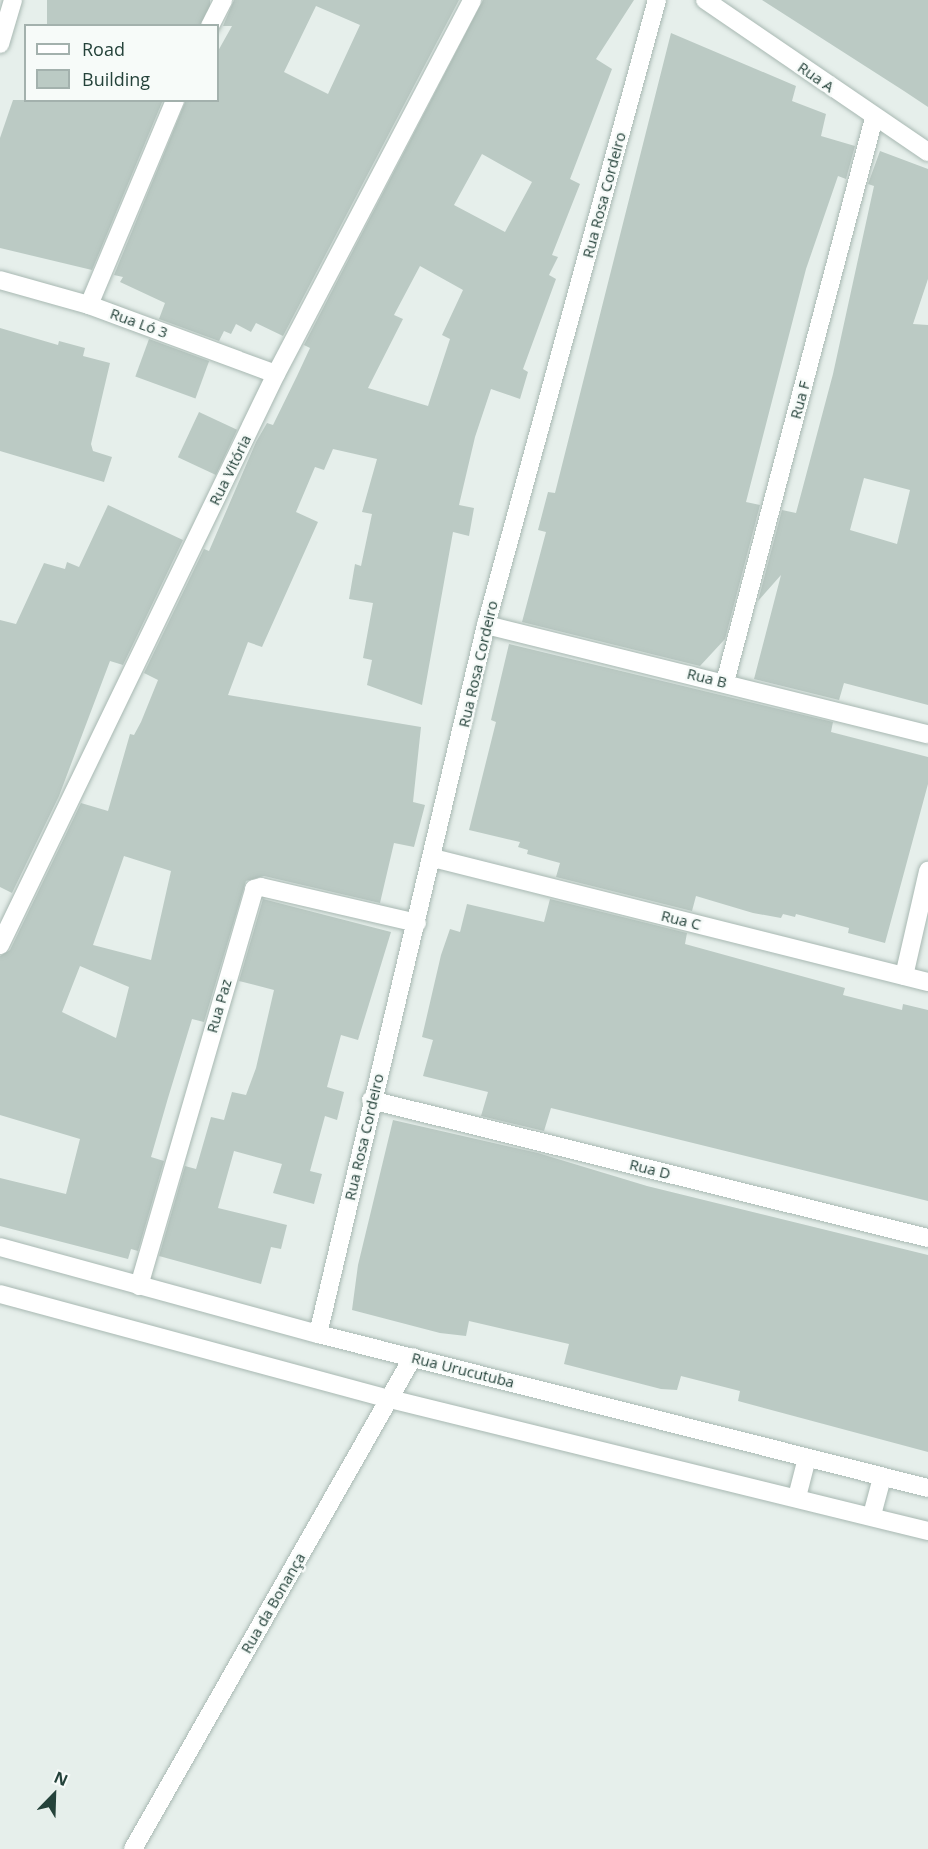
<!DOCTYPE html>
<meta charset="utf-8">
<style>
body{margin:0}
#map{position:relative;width:928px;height:1849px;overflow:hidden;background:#e6efeb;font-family:"Open Sans",sans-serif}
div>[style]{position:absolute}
.building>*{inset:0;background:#bbcac4;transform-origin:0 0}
.roads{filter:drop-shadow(0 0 2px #a8b8b2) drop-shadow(0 0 2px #a8b8b2)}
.street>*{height:18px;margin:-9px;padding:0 9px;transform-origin:9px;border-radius:9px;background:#fff}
.secondary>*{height:18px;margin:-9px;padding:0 9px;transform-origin:9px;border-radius:9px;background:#fff}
span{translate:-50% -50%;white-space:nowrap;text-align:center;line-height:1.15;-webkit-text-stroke:5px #f7fbf9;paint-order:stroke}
.street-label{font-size:15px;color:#24423a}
.legend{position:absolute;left:24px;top:24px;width:195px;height:78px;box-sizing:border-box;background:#f7fbf9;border:2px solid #a3b1ad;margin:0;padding:8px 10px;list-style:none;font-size:18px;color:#24423a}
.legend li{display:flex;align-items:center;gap:12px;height:30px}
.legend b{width:30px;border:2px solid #a3b1ad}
.north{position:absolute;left:24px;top:1765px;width:60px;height:60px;-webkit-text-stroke:4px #f7fbf9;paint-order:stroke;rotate:23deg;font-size:16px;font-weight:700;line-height:24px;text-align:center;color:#24423a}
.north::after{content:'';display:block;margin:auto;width:21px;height:27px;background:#24423a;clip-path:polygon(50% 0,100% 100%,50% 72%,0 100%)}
</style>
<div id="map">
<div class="building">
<div style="left:47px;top:0;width:163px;height:28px"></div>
<div style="clip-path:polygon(evenodd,234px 0,459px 0,283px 336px,256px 323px,251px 332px,236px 324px,231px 334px,224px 331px,219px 341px,159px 319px,165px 303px,120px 282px,123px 277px,114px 275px,186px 100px,218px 100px,218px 51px,232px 26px,223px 26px,234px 0,316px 6px,360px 25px,328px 94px,284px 72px,316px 6px)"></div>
<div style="clip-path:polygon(evenodd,483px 0,634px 0,596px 59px,612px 69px,570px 179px,580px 184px,552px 255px,558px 257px,549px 275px,556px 279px,523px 369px,528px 372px,520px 399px,491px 389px,475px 437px,459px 505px,474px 508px,469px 536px,453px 532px,422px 705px,367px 685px,372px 660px,363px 658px,373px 603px,349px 599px,355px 564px,361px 566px,372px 514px,362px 512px,377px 459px,333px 449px,324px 470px,315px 467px,296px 512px,318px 522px,262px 647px,248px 642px,228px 695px,421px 727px,413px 802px,425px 805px,414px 847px,394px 843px,380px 903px,264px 876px,246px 881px,204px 1022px,192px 1019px,168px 1098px,151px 1157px,164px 1161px,138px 1251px,131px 1249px,128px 1259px,0 1226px,0 1178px,66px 1194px,80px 1139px,0 1115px,0 956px,10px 950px,81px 803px,108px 811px,130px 734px,134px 735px,141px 722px,158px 680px,144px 673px,204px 549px,209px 551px,256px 442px,267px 423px,273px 425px,297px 376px,310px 348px,304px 345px,483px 0,482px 154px,532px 182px,505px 232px,454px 205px,482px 154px,483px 0,420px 266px,463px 290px,442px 335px,450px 339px,428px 406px,368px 388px,403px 319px,394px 315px,420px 266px,483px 0,124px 856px,171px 871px,151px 960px,93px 945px,124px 856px,483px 0,80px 966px,129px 987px,116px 1038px,62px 1012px,80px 966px)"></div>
<div style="clip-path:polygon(762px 0,928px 0,928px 107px,904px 91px)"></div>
<div style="clip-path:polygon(671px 33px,796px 86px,792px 101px,826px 114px,821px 136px,855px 146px,846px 179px,838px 176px,806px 269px,746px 502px,760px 505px,725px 639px,700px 666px,522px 622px,546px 532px,538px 530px,548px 492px,555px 493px)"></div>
<div style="clip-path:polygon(13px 100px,163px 100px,92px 270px,0 248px,0 138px)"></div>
<div style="clip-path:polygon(evenodd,880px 151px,928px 169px,928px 279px,913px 324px,928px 325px,928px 705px,844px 683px,839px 700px,754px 679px,781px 575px,758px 601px,782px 510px,796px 513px,833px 374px,874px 186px,868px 184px,880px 151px,864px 478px,910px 490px,897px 544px,850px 530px,864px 478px)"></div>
<div style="clip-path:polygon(0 328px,58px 345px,59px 341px,85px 348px,83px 356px,110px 363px,91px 444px,93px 451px,112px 457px,104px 482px,0 451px)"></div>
<div style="left:149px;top:339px;width:64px;height:40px;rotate:20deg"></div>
<div style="left:199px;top:412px;width:42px;height:50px;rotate:25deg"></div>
<div style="clip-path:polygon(108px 505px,183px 540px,123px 665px,110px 661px,59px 796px,12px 893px,0 887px,0 620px,16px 624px,44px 563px,65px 569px,67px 562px,79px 567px)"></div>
<div style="clip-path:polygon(509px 644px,833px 722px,831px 732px,928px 757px,928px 784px,885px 943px,848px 933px,849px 928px,796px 914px,795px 917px,783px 914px,781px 918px,753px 913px,696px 896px,692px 911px,556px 877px,560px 863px,527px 854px,528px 850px,518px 847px,520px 842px,469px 830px,496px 722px,491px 720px)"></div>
<div style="clip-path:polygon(263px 899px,391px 932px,358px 1040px,341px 1035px,327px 1087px,344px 1092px,337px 1120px,325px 1116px,310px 1171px,322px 1174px,314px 1204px,273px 1193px,282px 1164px,234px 1151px,218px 1208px,287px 1225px,281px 1249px,271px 1247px,261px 1284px,159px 1256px,185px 1166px,196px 1169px,211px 1117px,224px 1120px,232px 1092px,246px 1095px,256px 1068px,274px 990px,239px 981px)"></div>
<div style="clip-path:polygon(550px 899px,687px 933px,685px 944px,845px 988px,843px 995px,902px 1010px,903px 1004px,928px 1010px,928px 1201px,551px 1108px,544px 1131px,481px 1116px,488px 1092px,423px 1076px,433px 1040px,422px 1037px,441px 955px,450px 929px,460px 932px,467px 904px,544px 922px)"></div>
<div style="clip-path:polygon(393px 1120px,538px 1153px,647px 1186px,928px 1255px,928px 1452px,738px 1401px,740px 1391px,681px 1376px,677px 1390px,661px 1389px,564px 1364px,569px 1344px,469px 1321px,466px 1336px,440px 1333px,352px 1310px,358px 1265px)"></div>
</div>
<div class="roads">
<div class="street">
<div style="left:705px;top:0;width:270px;rotate:34.3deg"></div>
<div style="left:210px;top:26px;width:29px;rotate:-63deg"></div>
<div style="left:0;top:44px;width:46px;rotate:-73.5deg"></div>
<div style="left:0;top:280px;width:92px;rotate:15.7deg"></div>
<div style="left:89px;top:305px;width:199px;rotate:20.3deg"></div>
<div style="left:89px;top:305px;width:222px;rotate:-67.2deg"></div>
<div style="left:486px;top:625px;width:455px;rotate:13.9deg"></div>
<div style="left:725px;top:682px;width:583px;rotate:-75.2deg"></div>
<div style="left:433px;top:858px;width:510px;rotate:14.06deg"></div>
<div style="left:0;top:945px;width:634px;rotate:-64.2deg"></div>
<div style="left:276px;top:374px;width:422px;rotate:-62.3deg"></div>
<div style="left:904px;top:976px;width:108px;rotate:-77.1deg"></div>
<div style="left:371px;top:1100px;width:574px;rotate:13.92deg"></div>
<div style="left:139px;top:1286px;width:413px;rotate:-73.8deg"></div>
<div style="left:254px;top:889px;width:7px;rotate:-16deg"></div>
<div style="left:261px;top:887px;width:160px;rotate:13deg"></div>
<div style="left:318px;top:1334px;width:729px;rotate:-76.67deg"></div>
<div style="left:486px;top:625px;width:648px;rotate:-74.7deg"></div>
<div style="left:133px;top:1849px;width:566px;rotate:-60.36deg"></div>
</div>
<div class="secondary">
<div style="left:0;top:1247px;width:330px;rotate:15.3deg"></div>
<div style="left:318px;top:1334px;width:629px;rotate:14.17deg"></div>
<div style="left:0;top:1294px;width:404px;rotate:15.1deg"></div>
<div style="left:390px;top:1399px;width:554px;rotate:13.79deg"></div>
<div style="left:797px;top:1497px;width:40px;rotate:-75.6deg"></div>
<div style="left:872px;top:1515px;width:39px;rotate:-75deg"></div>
</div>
</div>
<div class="street-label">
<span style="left:816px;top:77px;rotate:35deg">Rua A</span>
<span style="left:604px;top:195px;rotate:-75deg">Rua Rosa Cordeiro</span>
<span style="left:139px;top:323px;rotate:20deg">Rua Ló 3</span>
<span style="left:800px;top:400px;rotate:-75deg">Rua F</span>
<span style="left:230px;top:470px;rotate:-64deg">Rua Vitória</span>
<span style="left:478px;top:664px;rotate:-77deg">Rua Rosa Cordeiro</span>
<span style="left:707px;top:678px;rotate:14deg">Rua B</span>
<span style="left:681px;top:920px;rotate:14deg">Rua C</span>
<span style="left:219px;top:1006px;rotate:-74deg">Rua Paz</span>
<span style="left:364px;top:1137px;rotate:-77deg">Rua Rosa Cordeiro</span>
<span style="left:650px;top:1169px;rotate:14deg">Rua D</span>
<span style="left:463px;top:1370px;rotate:14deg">Rua Urucutuba</span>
<span style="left:273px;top:1603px;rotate:-60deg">Rua da Bonança</span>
</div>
<ul class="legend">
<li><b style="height:8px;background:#fff"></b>Road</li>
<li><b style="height:16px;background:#bbcac4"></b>Building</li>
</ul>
<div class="north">N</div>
</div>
